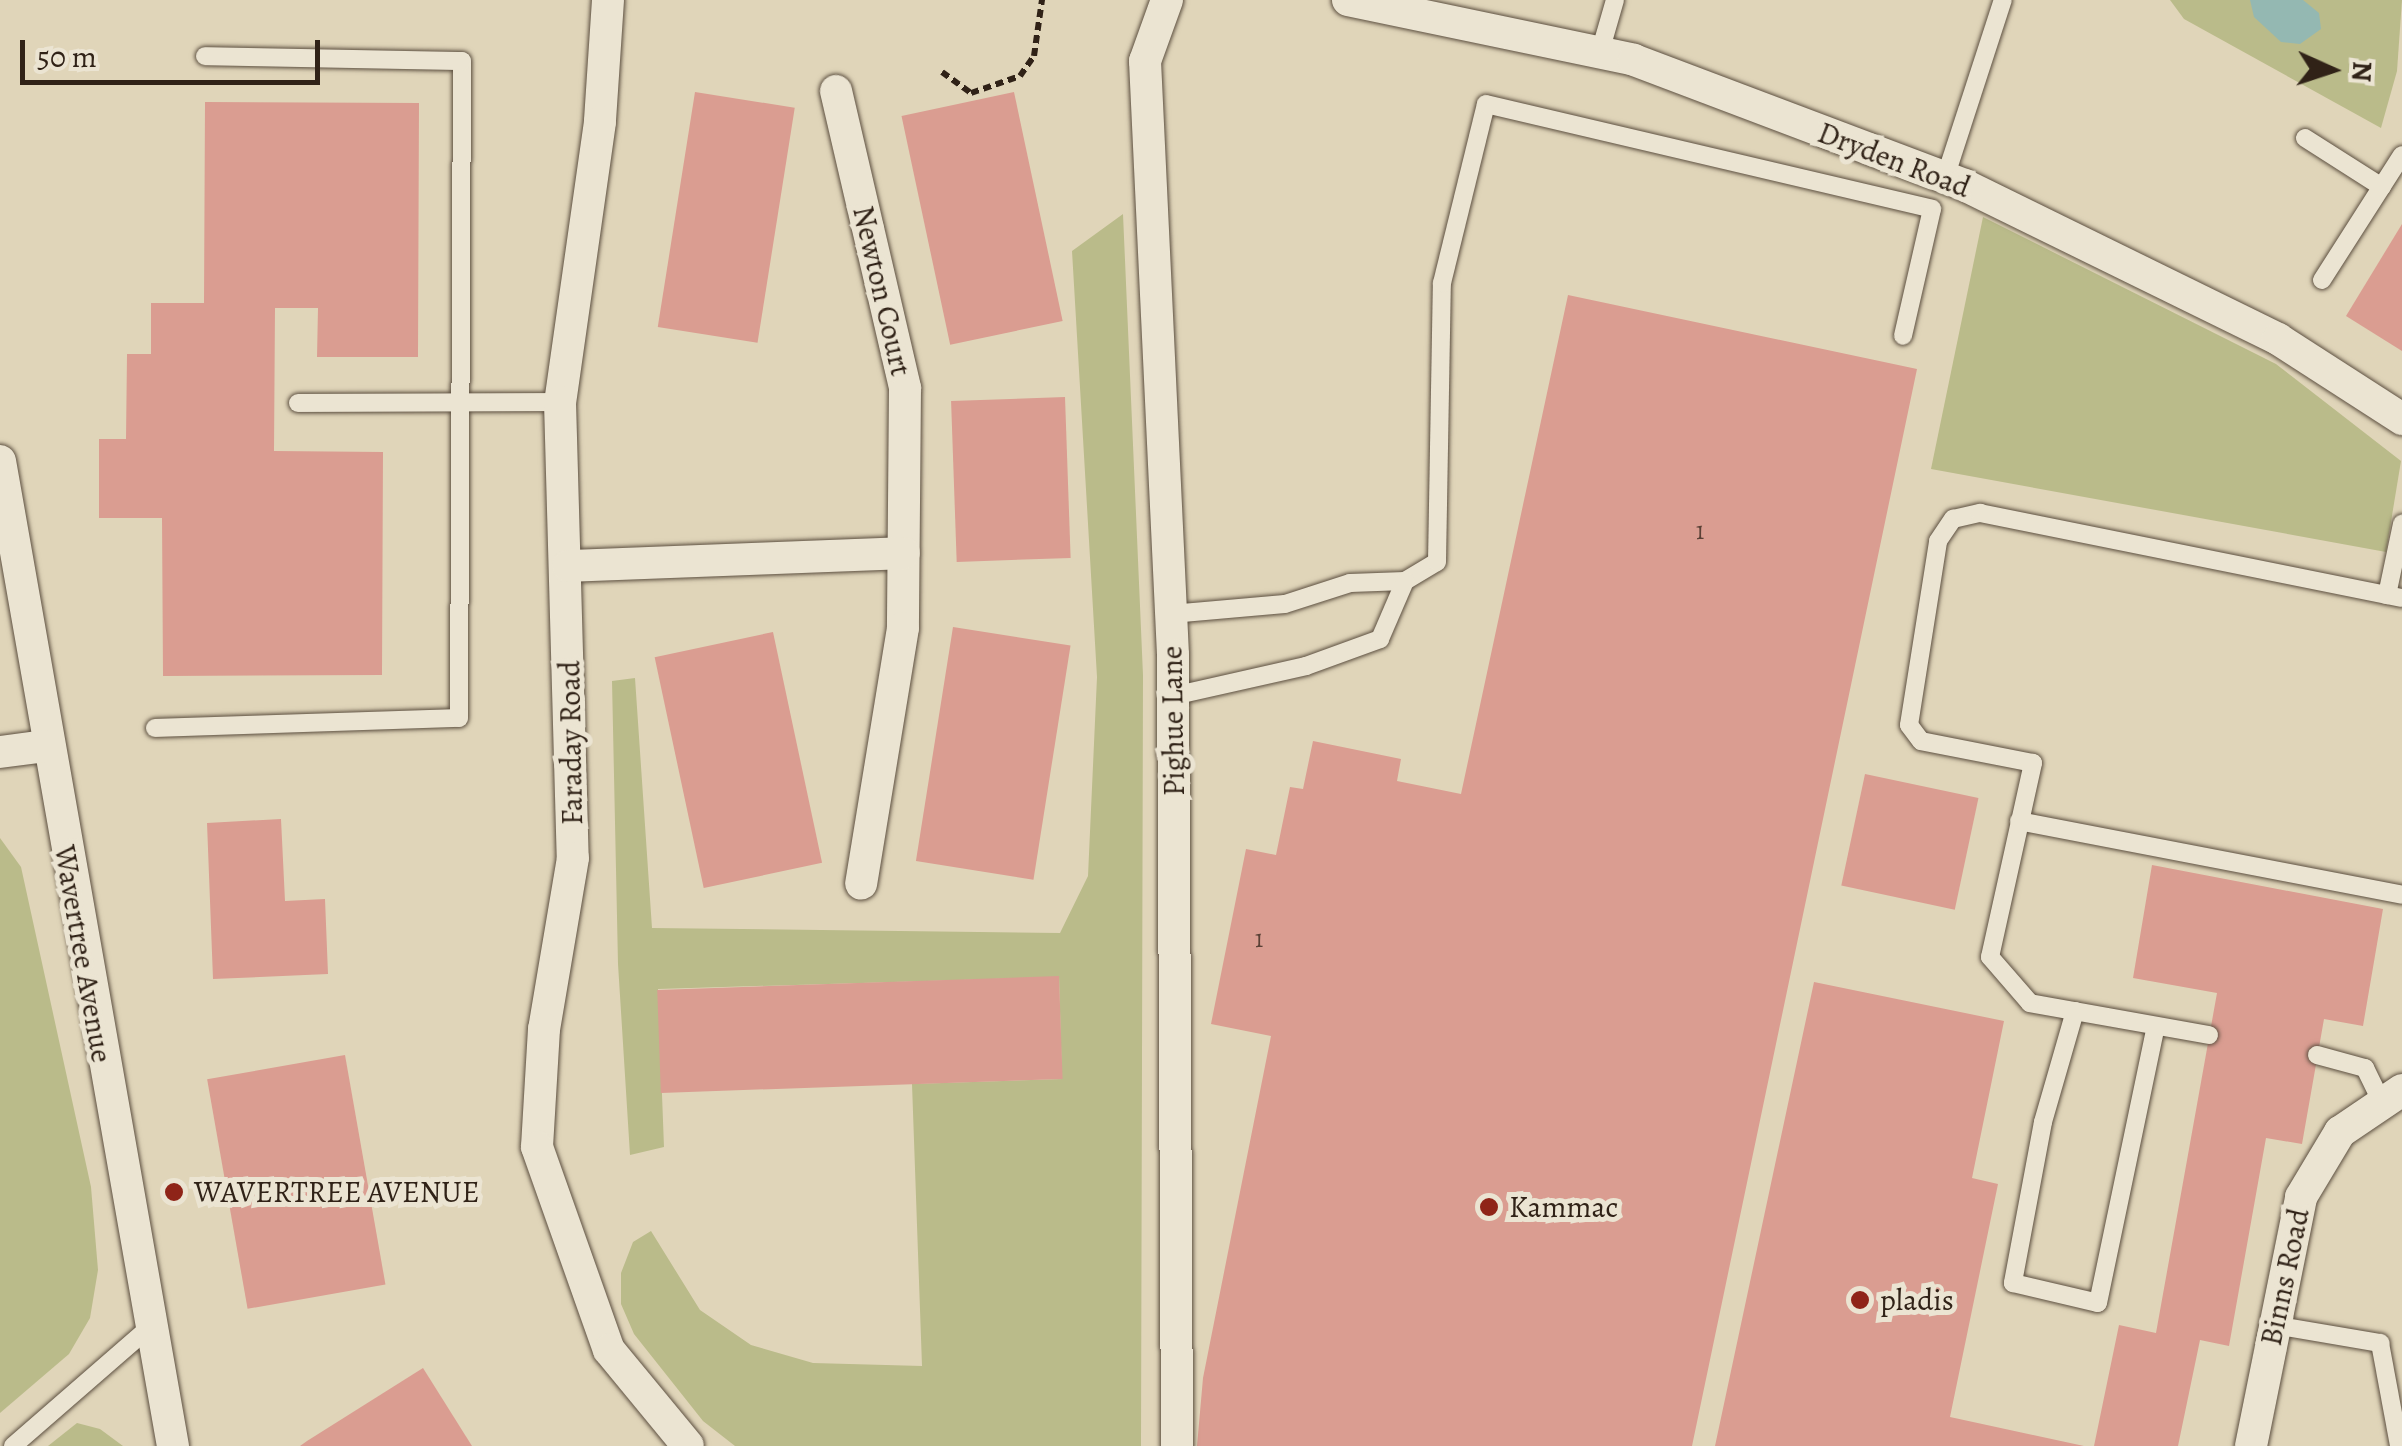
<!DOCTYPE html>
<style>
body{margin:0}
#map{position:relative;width:2402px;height:1446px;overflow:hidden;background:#e0d5b9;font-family:Alegreya,serif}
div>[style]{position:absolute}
.green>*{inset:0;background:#babb8a}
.water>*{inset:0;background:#94b8b2}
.building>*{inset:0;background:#da9d91;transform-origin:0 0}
.path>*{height:6px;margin-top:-3px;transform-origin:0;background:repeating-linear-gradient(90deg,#302217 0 8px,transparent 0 13px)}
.roads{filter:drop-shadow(0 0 2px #5c4f40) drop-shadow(0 0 2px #5c4f40)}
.lane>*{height:18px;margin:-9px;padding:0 9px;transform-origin:9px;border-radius:9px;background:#ebe4d2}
.street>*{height:32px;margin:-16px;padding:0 16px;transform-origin:16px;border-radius:16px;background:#ebe4d2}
.dots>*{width:28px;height:28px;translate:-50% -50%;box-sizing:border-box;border:5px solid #ebe4d2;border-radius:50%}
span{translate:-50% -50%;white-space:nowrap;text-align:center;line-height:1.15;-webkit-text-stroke:10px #ebe4d2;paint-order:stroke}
.number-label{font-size:25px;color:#5a4136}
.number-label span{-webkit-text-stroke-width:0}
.street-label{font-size:30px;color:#302217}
.poi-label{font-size:30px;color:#302217}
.left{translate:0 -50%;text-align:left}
.north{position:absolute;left:2282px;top:20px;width:100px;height:100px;-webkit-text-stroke:8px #ebe4d2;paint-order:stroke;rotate:93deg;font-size:28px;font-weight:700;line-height:40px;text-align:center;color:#302217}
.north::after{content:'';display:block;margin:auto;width:35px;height:45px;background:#302217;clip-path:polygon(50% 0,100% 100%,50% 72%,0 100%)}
.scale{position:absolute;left:20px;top:40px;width:300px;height:45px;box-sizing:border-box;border:5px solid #302217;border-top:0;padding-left:12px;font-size:30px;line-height:35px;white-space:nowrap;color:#302217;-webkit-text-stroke:8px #ebe4d2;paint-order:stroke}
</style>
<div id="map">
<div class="green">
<div style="clip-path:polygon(2170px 0,2402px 0,2397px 71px,2381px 128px,2184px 19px)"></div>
<div style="clip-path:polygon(1123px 214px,1143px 675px,1141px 1446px,735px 1446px,703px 1421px,634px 1334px,621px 1304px,621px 1273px,633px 1242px,651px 1231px,700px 1310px,751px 1345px,813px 1363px,922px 1366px,912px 1084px,1062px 1079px,1059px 977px,658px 989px,664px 1147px,630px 1155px,618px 964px,612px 681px,635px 678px,652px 928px,1060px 933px,1088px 876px,1097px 677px,1072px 251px)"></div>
<div style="clip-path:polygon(1983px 217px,2276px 364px,2401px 461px,2386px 552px,1931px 469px)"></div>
<div style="clip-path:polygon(0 838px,21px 867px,91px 1187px,98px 1270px,90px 1318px,69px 1354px,0 1413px)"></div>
<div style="clip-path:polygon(77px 1423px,100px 1429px,123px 1446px,48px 1446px)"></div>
</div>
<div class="water">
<div style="clip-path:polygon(2250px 0,2303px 0,2319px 13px,2321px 29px,2300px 44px,2281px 42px,2254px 17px)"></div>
</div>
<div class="building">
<div style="left:695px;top:92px;width:101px;height:238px;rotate:9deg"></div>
<div style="left:1014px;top:92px;width:234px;height:115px;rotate:78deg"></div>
<div style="clip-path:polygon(205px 102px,419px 103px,418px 357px,317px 357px,318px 308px,275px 308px,274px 451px,383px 452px,382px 675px,163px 676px,162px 518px,99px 518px,99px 439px,126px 439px,127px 354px,151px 354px,151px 303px,204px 303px)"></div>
<div style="clip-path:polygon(2402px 224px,2402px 351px,2346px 316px)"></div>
<div style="clip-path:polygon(1568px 295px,1917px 369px,1692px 1446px,1197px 1446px,1203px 1378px,1271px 1036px,1211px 1024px,1246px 849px,1276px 855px,1290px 787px,1303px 789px,1313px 741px,1401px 759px,1397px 781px,1461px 794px)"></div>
<div style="left:1065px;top:397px;width:161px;height:114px;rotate:88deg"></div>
<div style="left:953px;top:627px;width:119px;height:237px;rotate:9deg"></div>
<div style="left:773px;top:632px;width:236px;height:121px;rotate:78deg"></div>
<div style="left:1865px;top:774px;width:116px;height:114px;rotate:12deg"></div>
<div style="clip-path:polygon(281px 819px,285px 901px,325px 899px,328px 974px,213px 979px,207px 823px)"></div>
<div style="clip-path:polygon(2152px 865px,2383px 909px,2363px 1026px,2324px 1019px,2302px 1144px,2266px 1138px,2229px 1346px,2200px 1340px,2178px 1446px,2094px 1446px,2119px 1325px,2156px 1333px,2217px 993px,2133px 978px)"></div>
<div style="left:1059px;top:976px;width:103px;height:402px;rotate:88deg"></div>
<div style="clip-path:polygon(1814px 982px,2004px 1021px,1972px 1178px,1998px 1184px,1950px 1417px,2084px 1446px,1715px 1446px)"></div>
<div style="left:345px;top:1055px;width:233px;height:140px;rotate:80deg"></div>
<div style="clip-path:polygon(423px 1368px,472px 1446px,300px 1446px,307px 1441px)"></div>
</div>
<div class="path">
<div style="left:942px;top:72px;width:36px;rotate:36deg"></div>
<div style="left:971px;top:93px;width:52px;rotate:-19.1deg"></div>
<div style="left:1020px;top:76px;width:24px;rotate:-55deg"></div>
<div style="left:1034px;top:56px;width:57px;rotate:-81.9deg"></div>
</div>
<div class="roads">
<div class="lane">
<div style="left:1600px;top:52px;width:54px;rotate:-73.9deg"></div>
<div style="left:2305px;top:138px;width:91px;rotate:32.5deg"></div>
<div style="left:1945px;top:178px;width:187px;rotate:-72deg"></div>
<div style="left:2322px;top:280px;width:148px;rotate:-57.4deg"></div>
<div style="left:298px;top:403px;width:262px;rotate:-0.2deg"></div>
<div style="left:2387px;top:595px;width:73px;rotate:-78.1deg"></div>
<div style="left:1171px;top:614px;width:114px;rotate:-5deg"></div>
<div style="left:1285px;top:604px;width:68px;rotate:-17.9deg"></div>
<div style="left:1350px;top:583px;width:55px;rotate:-2.1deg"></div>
<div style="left:1405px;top:581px;width:37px;rotate:-31deg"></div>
<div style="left:1437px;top:562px;width:279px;rotate:-89deg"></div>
<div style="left:1442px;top:283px;width:184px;rotate:-76.2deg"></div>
<div style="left:1486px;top:104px;width:458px;rotate:13.2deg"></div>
<div style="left:1932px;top:209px;width:130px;rotate:102.9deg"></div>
<div style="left:1173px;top:696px;width:136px;rotate:-12.7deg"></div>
<div style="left:1306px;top:666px;width:79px;rotate:-20deg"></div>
<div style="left:1380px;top:639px;width:63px;rotate:-66.7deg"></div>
<div style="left:155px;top:728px;width:304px;rotate:-1.9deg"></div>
<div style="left:459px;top:718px;width:657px;rotate:-89.74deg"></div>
<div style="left:462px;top:61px;width:257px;rotate:-178.9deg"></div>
<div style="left:2019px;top:821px;width:390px;rotate:10.9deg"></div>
<div style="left:2075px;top:1011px;width:116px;rotate:106.1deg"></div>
<div style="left:2043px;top:1122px;width:164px;rotate:100.6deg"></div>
<div style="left:2013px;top:1283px;width:87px;rotate:13.2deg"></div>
<div style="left:2098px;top:1303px;width:283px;rotate:-78.2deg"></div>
<div style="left:2209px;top:1035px;width:182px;rotate:-169.9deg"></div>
<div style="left:2030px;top:1003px;width:61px;rotate:-131deg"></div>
<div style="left:1990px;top:957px;width:199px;rotate:-77.5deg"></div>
<div style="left:2033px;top:763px;width:114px;rotate:-168.9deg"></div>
<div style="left:1921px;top:741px;width:20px;rotate:-127deg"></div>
<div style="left:1909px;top:725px;width:186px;rotate:-81deg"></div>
<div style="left:1938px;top:541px;width:27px;rotate:-56deg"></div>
<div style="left:1953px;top:519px;width:28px;rotate:-13deg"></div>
<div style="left:1980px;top:513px;width:430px;rotate:11.4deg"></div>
<div style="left:2317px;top:1055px;width:50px;rotate:15.2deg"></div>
<div style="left:2365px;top:1068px;width:37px;rotate:64deg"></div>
<div style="left:2274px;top:1325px;width:108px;rotate:9.6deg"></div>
<div style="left:2380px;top:1343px;width:105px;rotate:79.5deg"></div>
<div style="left:13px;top:1446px;width:184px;rotate:-41deg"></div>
</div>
<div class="street">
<div style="left:608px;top:0;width:122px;rotate:93.8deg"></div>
<div style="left:600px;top:122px;width:283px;rotate:98.1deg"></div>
<div style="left:560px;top:402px;width:456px;rotate:88.4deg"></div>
<div style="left:573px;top:858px;width:173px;rotate:99.6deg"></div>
<div style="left:544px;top:1029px;width:118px;rotate:93.4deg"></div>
<div style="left:537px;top:1147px;width:215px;rotate:70.5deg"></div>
<div style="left:609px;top:1350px;width:124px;rotate:50.5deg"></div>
<div style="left:1167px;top:0;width:65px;rotate:109.8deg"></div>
<div style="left:1145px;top:61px;width:595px;rotate:87.3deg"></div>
<div style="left:1173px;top:655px;width:791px;rotate:89.71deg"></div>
<div style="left:1348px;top:0;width:292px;rotate:11.8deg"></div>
<div style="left:1634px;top:60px;width:353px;rotate:20.7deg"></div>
<div style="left:1964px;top:185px;width:350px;rotate:26.1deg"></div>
<div style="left:2278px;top:339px;width:148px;rotate:32.8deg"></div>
<div style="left:836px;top:91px;width:305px;rotate:76.9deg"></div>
<div style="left:905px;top:388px;width:240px;rotate:90.5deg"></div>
<div style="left:903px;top:628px;width:259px;rotate:99.3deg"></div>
<div style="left:0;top:461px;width:1000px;rotate:80.04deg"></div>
<div style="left:568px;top:566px;width:336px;rotate:-2.2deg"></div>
<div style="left:0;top:752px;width:45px;rotate:-7.6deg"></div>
<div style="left:2251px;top:1446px;width:254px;rotate:-78.6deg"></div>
<div style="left:2301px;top:1197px;width:76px;rotate:-59deg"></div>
<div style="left:2340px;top:1132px;width:75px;rotate:-34.1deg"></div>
</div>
</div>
<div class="dots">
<div style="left:174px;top:1192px;background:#8f2418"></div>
<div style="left:1489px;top:1207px;background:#8f2418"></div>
<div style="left:1860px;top:1300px;background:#8f2418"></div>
</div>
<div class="number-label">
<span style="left:1700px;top:531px">1</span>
<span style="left:1259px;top:939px">1</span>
</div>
<div class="street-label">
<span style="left:1894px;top:160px;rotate:21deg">Dryden Road</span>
<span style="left:882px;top:291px;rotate:77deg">Newton Court</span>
<span style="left:1173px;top:721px;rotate:-91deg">Pighue Lane</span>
<span style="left:571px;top:743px;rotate:-91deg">Faraday Road</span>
<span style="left:83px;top:954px;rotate:80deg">Wavertree Avenue</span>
<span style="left:2285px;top:1277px;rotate:-78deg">Binns Road</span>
</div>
<div class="poi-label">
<span class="left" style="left:194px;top:1192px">WAVERTREE AVENUE</span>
<span class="left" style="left:1509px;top:1207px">Kammac</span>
<span class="left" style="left:1880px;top:1300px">pladis</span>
</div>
<div class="north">N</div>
<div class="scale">50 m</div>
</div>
